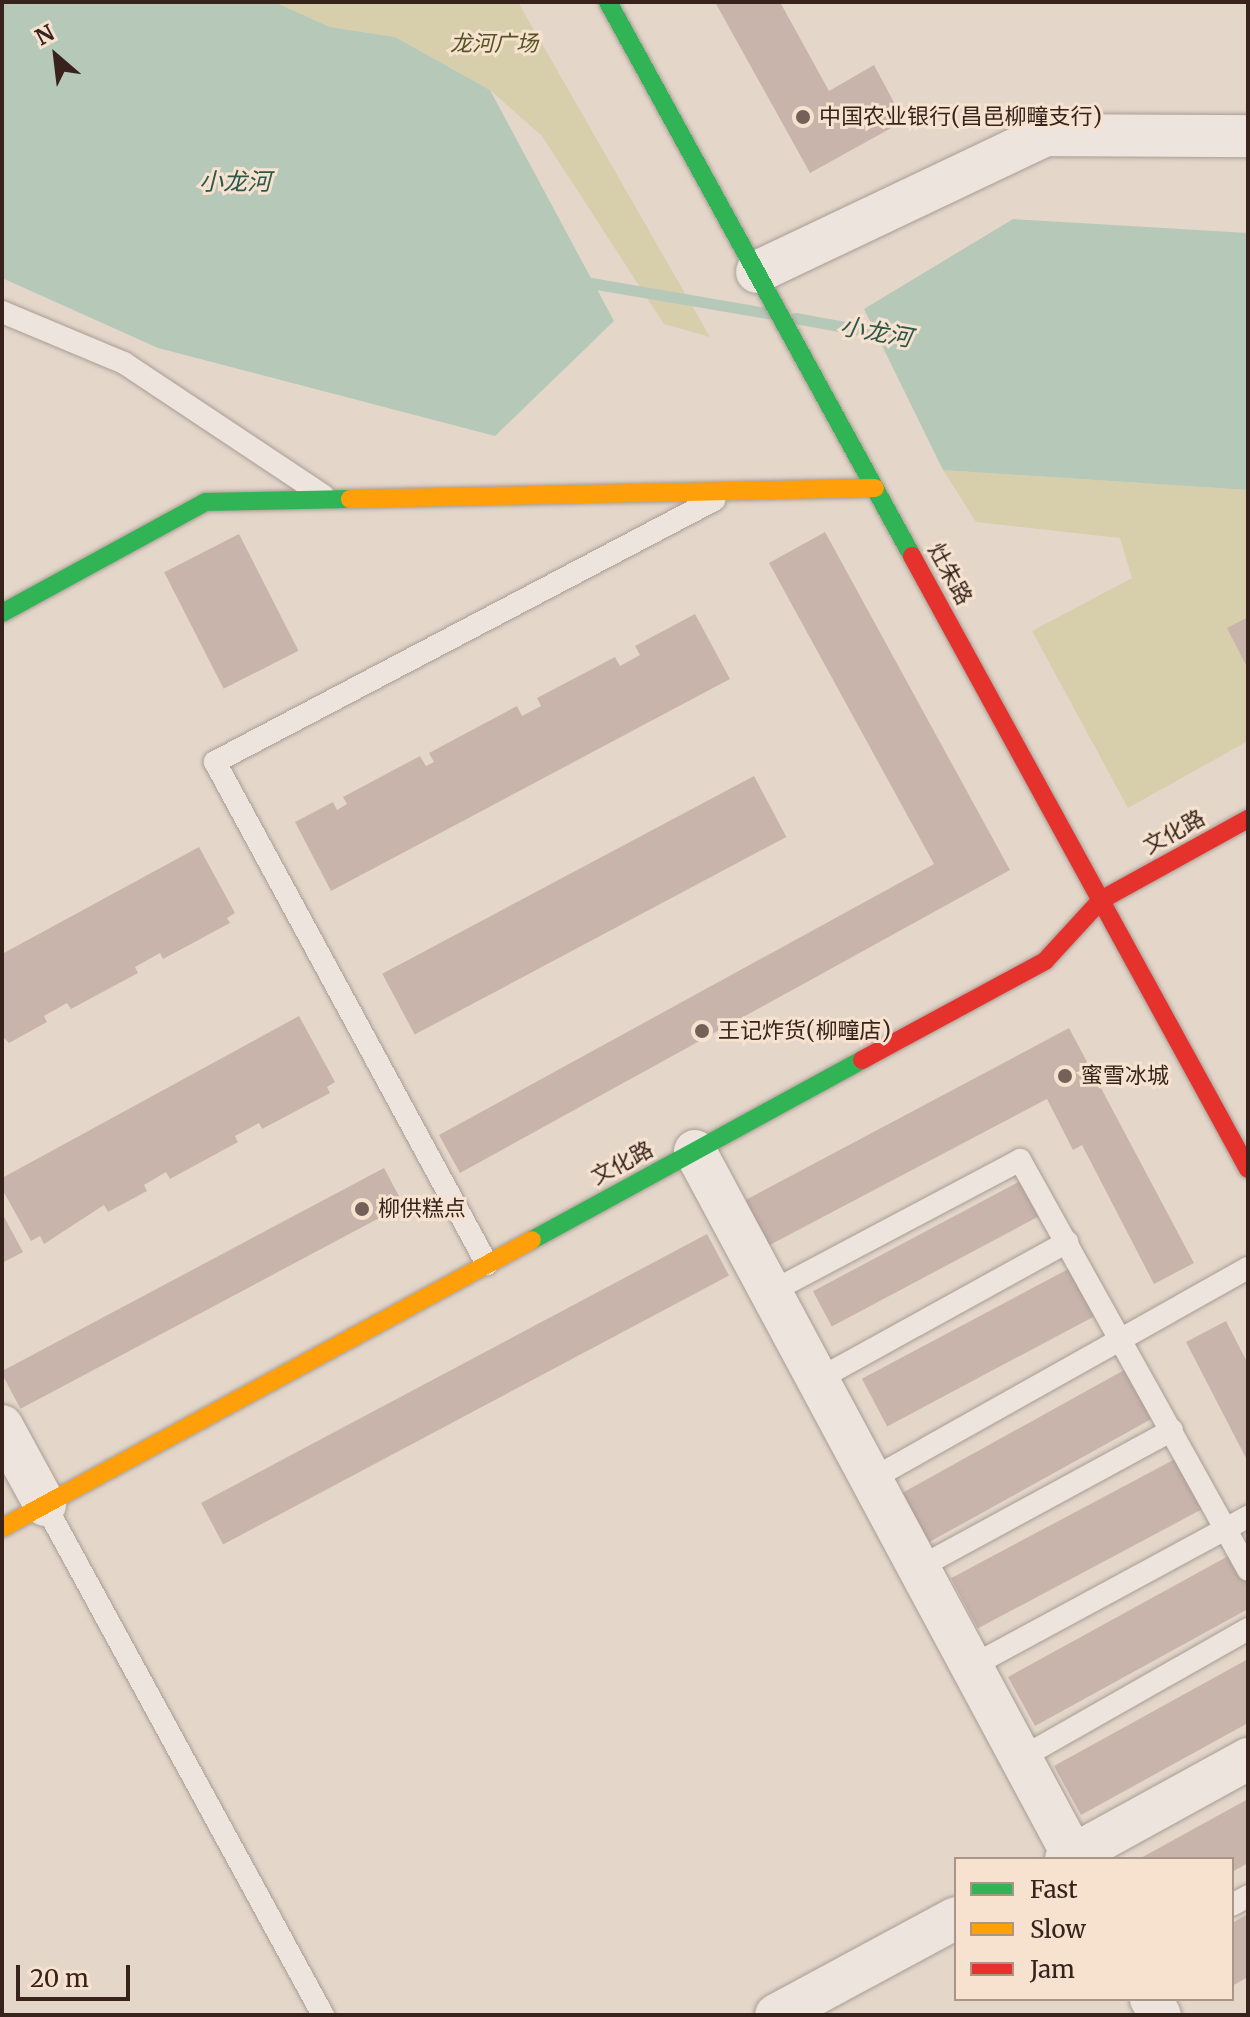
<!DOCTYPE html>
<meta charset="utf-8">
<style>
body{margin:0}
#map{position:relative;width:1250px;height:2017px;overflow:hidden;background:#e4d7ca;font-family:Merriweather,"Noto Sans SC",serif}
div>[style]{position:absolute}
.green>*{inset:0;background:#d7ceac}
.water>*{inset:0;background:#b6c8b8}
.stream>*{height:11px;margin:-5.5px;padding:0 5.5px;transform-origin:5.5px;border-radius:5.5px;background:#b6c8b8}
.building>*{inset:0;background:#c8b4ab;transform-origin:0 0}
.roads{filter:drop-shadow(0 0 2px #a99c94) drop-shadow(0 0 2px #a99c94)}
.lane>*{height:22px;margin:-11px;padding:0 11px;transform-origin:11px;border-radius:11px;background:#ece4dd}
.street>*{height:42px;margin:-21px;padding:0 21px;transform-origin:21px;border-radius:21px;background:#ece4dd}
.fast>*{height:18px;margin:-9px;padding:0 9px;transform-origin:9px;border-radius:9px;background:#30b455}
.slow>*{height:18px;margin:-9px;padding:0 9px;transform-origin:9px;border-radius:9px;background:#ff9f0a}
.jam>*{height:18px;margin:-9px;padding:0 9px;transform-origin:9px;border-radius:9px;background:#e5322d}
.dots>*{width:22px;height:22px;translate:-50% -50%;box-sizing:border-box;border:4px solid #f6e2cf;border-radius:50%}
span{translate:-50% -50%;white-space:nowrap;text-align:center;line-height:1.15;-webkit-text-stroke:6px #f6e2cf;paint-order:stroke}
.park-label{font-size:22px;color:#545522;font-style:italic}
.poi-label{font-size:22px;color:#38231c}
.left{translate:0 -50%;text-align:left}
.street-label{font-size:22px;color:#38231c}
.water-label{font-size:24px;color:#2b584b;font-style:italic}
.frame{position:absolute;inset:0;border:4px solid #38231c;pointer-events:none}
.legend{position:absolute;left:954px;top:1857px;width:280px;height:144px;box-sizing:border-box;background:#f6e2cf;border:2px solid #aa9687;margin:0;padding:10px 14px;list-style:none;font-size:24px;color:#38231c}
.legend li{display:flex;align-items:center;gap:16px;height:40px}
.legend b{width:40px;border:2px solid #aa9687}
.north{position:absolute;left:16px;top:16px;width:80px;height:80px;-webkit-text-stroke:6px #f6e2cf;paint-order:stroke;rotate:332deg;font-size:22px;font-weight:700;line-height:32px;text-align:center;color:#38231c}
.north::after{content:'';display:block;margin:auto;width:28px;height:36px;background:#38231c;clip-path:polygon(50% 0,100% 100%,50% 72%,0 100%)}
.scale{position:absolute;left:16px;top:1965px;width:114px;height:36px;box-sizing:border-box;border:4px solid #38231c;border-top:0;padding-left:10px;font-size:24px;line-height:28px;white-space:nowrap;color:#38231c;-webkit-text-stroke:6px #f6e2cf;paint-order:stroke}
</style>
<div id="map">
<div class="green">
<div style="clip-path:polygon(274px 2px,518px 2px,710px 337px,664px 324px,542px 136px,490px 90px,395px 37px,330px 27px)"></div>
<div style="clip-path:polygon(943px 470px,1248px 490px,1248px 617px,1228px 628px,1248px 669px,1248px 741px,1128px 808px,1032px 631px,1132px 578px,1120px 538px,976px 522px)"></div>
</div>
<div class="water">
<div style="clip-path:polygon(2px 2px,274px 2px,330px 27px,395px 37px,490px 90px,614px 321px,495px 436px,158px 348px,2px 278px)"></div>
<div style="clip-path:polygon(1013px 219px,1248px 233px,1248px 490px,943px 470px,864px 309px)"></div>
</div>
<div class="stream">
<div style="left:579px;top:281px;width:191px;rotate:9.7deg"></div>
<div style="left:795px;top:318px;width:96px;rotate:10.3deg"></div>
</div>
<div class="building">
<div style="clip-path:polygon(715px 2px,780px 2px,829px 91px,874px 65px,904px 121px,810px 173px)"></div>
<div style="clip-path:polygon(825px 532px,1010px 870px,460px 1173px,439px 1135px,934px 864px,769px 563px)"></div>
<div style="left:239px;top:534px;width:131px;height:84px;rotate:63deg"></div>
<div style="clip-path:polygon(695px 614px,730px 679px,331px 891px,295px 822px,333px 802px,337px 810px,347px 804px,343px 797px,420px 756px,426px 766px,434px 762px,429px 753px,517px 706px,522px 716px,541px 706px,537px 698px,615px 657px,620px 666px,640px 655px,635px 646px)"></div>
<div style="clip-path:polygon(1248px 617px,1248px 669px,1227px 628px)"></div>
<div style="left:754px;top:776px;width:69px;height:421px;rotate:62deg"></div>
<div style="clip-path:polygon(199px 847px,235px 913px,227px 918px,230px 923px,163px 959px,160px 953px,135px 967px,138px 973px,71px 1009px,67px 1003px,44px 1016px,47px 1022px,9px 1043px,2px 1036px,2px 954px)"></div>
<div style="clip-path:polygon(299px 1016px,335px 1082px,327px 1087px,330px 1093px,262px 1129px,259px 1123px,235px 1136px,238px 1142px,170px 1179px,166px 1172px,144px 1185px,147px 1191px,108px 1212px,104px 1205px,44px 1244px,40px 1236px,31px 1241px,2px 1189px,2px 1178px)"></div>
<div style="clip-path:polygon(1069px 1028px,1194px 1263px,1154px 1284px,1082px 1145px,1073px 1150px,1047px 1099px,764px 1248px,740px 1203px)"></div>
<div style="left:384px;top:1168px;width:42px;height:434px;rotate:62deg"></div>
<div style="left:1024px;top:1179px;width:40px;height:239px;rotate:62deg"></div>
<div style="clip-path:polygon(2px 1213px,23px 1252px,2px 1263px)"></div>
<div style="left:707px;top:1234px;width:47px;height:573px;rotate:62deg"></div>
<div style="left:1072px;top:1267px;width:54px;height:238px;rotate:62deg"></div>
<div style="clip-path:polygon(1226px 1321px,1248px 1364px,1248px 1462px,1186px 1342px)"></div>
<div style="left:1126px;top:1369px;width:56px;height:256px;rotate:61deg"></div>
<div style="left:1177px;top:1458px;width:57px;height:256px;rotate:62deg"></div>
<div style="clip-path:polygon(1232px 1554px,1248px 1582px,1248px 1609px,1035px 1726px,1008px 1677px)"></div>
<div style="clip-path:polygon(1248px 1659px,1248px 1723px,1081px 1815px,1054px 1766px)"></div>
<div style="clip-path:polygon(1248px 1799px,1248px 1863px,1232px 1872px,1232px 1859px,1139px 1859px)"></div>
<div style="clip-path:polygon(1248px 1914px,1248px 1977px,1232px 1986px,1232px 1923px)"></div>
</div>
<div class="roads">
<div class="lane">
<div style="left:2px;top:312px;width:132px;rotate:22.7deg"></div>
<div style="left:124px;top:363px;width:239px;rotate:33.6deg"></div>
<div style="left:487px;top:1264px;width:571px;rotate:-118.45deg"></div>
<div style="left:215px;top:762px;width:564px;rotate:-27.7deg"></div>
<div style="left:769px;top:1293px;width:284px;rotate:-27.9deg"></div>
<div style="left:1020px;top:1160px;width:469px;rotate:60.9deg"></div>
<div style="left:817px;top:1380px;width:286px;rotate:-28.9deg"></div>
<div style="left:870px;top:1480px;width:433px;rotate:-29.3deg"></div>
<div style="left:45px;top:1505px;width:581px;rotate:61.41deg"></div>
<div style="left:918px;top:1568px;width:289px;rotate:-28.5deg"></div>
<div style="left:972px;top:1666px;width:314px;rotate:-28.4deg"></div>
<div style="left:1021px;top:1758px;width:261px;rotate:-29.6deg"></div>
<div style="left:1232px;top:1905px;width:18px;rotate:-29deg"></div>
</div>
<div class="street">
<div style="left:757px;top:272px;width:319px;rotate:-25.4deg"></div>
<div style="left:1045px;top:135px;width:203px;rotate:0.3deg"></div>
<div style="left:695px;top:1151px;width:804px;rotate:61.78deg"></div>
<div style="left:2px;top:1426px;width:90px;rotate:61.4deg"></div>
<div style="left:1066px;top:1859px;width:208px;rotate:-28.8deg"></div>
<div style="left:1151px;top:1999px;width:18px;rotate:61deg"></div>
<div style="left:776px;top:2015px;width:204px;rotate:-28.3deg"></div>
</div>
<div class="fast">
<div style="left:608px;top:2px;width:632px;rotate:61.24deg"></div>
<div style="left:2px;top:613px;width:232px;rotate:-28.6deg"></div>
<div style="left:206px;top:502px;width:144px;rotate:-1.2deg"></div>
<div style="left:532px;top:1240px;width:376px;rotate:-28.6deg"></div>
</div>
<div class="slow">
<div style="left:350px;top:499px;width:525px;rotate:-1.2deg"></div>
<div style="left:2px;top:1528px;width:603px;rotate:-28.52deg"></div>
</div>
<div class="jam">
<div style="left:912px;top:556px;width:699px;rotate:61.27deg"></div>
<div style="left:862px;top:1060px;width:208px;rotate:-28.4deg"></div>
<div style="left:1045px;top:961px;width:83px;rotate:-47.4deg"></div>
<div style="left:1101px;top:900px;width:168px;rotate:-28.9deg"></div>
</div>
</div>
<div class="dots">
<div style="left:803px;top:117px;background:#746259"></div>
<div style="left:702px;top:1031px;background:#746259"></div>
<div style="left:1065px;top:1076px;background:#746259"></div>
<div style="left:362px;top:1209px;background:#746259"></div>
</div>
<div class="park-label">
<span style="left:494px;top:44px">龙河广场</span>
</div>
<div class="poi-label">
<span class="left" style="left:819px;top:117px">中国农业银行(昌邑柳疃支行)</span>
<span class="left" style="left:718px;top:1031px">王记炸货(柳疃店)</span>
<span class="left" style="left:1081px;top:1076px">蜜雪冰城</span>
<span class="left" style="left:378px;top:1209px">柳供糕点</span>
</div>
<div class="street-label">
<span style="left:950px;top:574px;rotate:61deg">灶朱路</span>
<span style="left:1174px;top:832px;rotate:-29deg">文化路</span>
<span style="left:622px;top:1163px;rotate:-28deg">文化路</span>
</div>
<div class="water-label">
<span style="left:235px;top:182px">小龙河</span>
<span style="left:876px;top:332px;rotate:10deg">小龙河</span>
</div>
<div class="frame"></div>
<ul class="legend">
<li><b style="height:10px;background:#30b455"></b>Fast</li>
<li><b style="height:10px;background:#ff9f0a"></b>Slow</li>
<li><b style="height:10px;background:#e5322d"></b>Jam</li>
</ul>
<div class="north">N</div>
<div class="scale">20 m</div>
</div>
